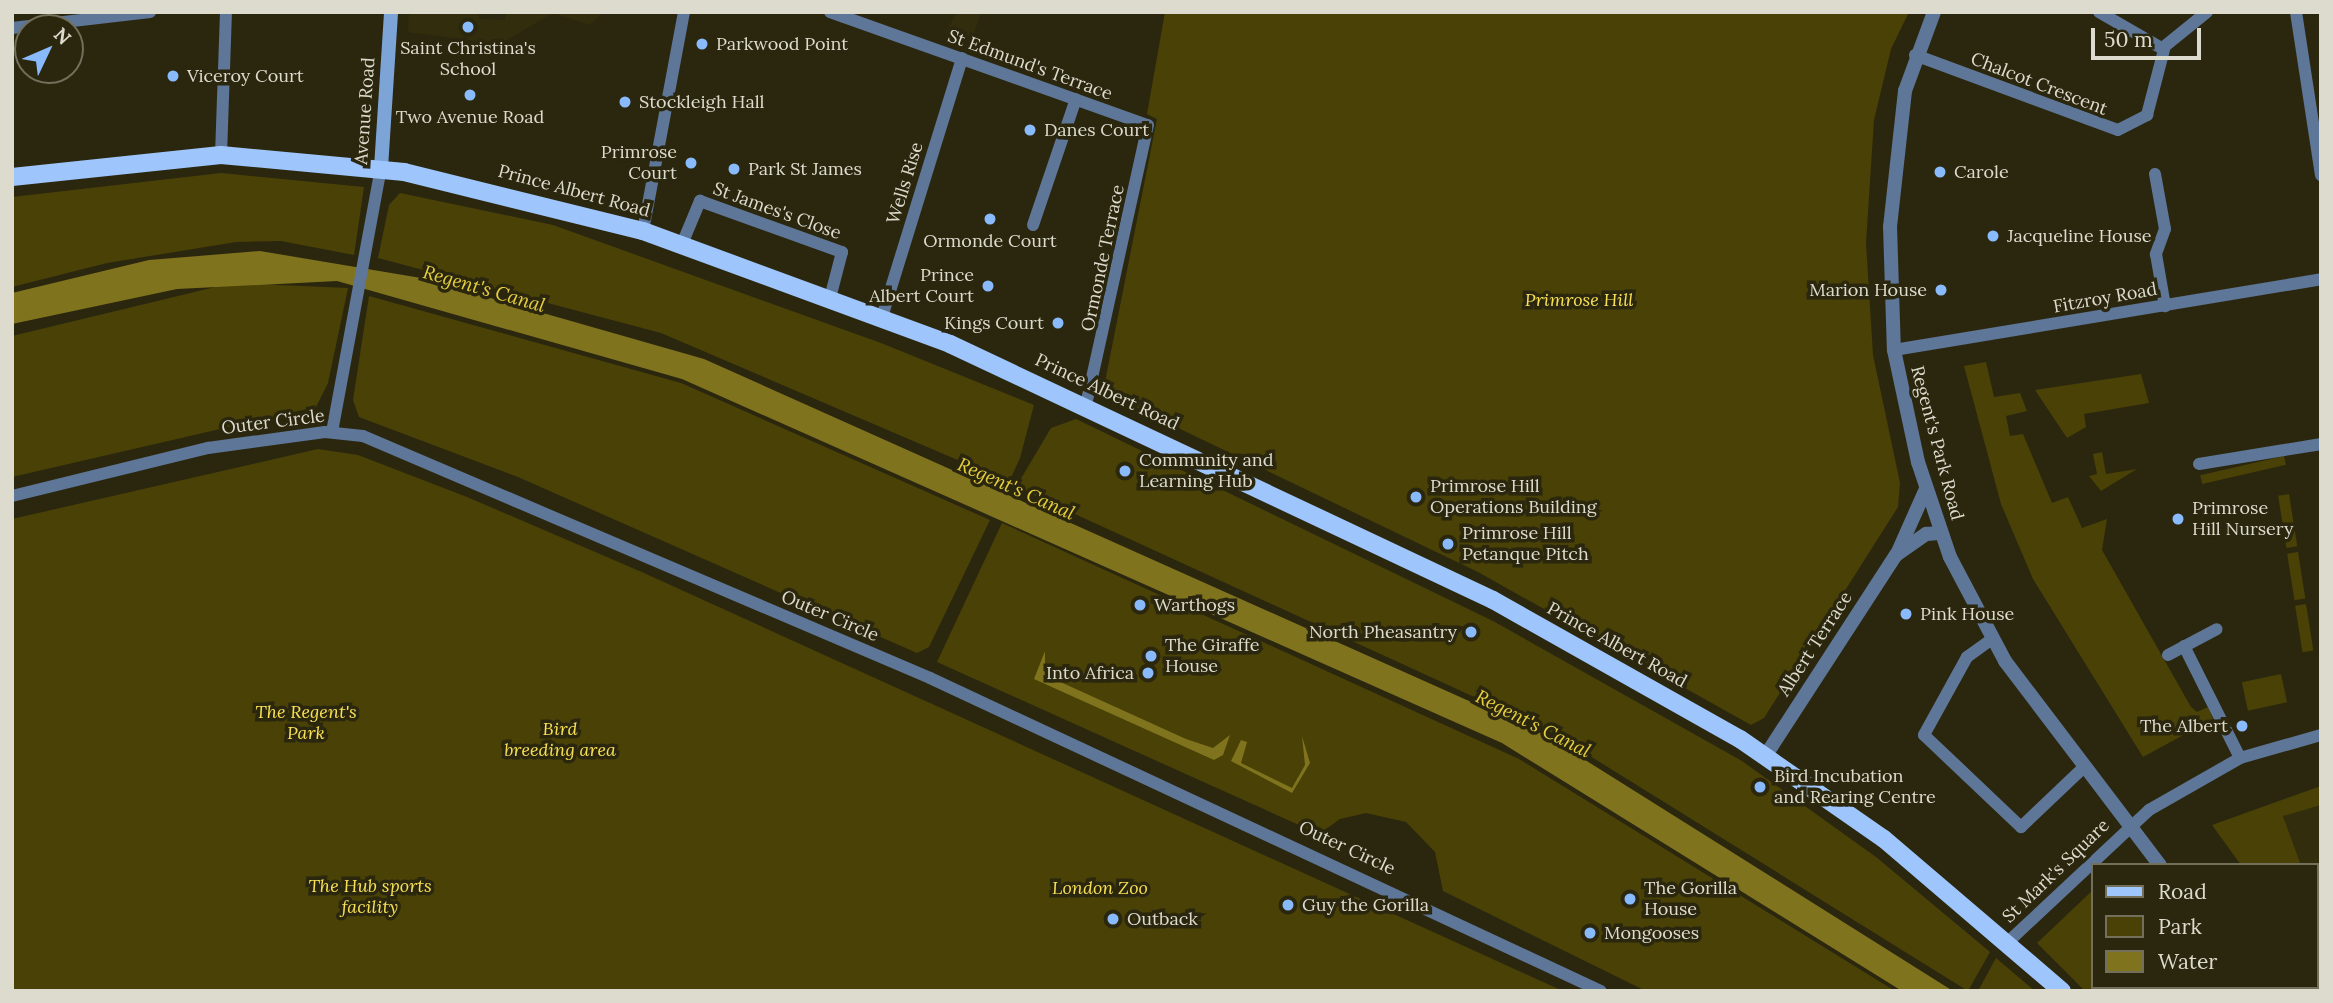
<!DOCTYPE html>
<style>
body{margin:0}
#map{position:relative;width:2333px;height:1003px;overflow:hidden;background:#2b270f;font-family:Lora,serif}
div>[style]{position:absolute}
.built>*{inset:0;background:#322d0d}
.green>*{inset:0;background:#4a4106;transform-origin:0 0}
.water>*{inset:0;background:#80731e}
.minor>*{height:12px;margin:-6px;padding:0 6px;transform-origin:6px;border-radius:6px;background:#5e7697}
.tertiary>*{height:14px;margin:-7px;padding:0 7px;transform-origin:7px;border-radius:7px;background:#5e7697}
.secondary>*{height:14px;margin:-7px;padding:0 7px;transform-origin:7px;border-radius:7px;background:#7da4d7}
.primary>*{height:18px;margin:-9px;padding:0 9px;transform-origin:9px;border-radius:9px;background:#9ec6fc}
.dots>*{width:19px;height:19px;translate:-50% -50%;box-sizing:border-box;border:4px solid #2b270f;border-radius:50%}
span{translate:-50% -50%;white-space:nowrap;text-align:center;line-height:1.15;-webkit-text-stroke:7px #2b270f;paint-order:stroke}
.poi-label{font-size:18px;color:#dddbcd}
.left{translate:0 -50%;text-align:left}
.right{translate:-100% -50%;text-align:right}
.street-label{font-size:18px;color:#dddbcd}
.park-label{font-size:18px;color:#f7e053;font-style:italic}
.water-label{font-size:19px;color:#e6cf3d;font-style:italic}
.frame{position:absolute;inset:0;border:14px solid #dddbcd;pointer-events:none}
.legend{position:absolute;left:2091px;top:863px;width:228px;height:126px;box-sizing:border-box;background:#2b270f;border:2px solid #726f5b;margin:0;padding:9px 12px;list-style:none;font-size:21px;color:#dddbcd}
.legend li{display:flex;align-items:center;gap:14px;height:35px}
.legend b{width:35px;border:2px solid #726f5b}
.north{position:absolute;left:14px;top:14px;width:70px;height:70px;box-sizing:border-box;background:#2b270f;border:2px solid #726f5b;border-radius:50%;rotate:46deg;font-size:19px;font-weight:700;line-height:28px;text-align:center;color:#dddbcd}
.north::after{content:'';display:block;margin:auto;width:24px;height:32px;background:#89bafc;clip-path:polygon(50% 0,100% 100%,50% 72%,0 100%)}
.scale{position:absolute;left:2091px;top:28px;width:110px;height:32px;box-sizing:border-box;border:4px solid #dddbcd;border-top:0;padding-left:9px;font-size:21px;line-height:24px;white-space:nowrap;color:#dddbcd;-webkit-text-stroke:5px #2b270f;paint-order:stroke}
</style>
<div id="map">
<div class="built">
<div style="clip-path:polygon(409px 12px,479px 12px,479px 19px,505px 20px,506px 12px,603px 12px,590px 25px,553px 13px,500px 44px,408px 32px)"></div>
<div style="clip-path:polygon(957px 12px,981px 12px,971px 43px,945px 34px)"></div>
<div style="clip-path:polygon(2321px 805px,2321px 871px,2317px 872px,2317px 865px,2301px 865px,2283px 815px)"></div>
</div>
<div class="green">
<div style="clip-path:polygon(1165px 12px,1909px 12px,1891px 49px,1874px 120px,1866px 243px,1873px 355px,1900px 483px,1898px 507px,1764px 718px,1751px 725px,1478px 572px,1103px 392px,1157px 119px,1147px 114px)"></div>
<div style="clip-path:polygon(221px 173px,364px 187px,354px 255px,281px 241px,236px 242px,107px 263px,12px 287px,12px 197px)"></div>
<div style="clip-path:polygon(400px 193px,553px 225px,881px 343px,1034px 405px,1020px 458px,1009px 482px,661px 333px,378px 258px,389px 205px)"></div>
<div style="clip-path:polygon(232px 283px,348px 288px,328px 383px,316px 407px,12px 477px,12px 336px)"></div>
<div style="clip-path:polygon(369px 296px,681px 383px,990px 520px,929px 647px,917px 653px,518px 477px,359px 417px,353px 400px)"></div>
<div style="clip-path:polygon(1986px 362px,1994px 397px,2020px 393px,2027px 411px,2006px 416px,2010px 436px,2023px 434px,2052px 503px,2068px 497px,2082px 528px,2107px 519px,2102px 550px,2191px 707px,2197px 712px,2208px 707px,2213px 719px,2143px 757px,2033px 579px,2001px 504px,1964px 366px)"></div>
<div style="clip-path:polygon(2141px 374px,2149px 403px,2084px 414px,2086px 427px,2067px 438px,2035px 390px)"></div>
<div style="clip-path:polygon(1076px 419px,1493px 621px,1742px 761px,1876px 857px,1990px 952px,1968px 991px,1553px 733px,1016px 487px,1051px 428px)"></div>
<div style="clip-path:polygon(318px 449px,358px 455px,467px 497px,644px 573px,1563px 991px,12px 991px,12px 519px)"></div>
<div style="clip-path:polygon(2102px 452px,2106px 474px,2137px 469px,2101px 491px,2089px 476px,2097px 474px,2093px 454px)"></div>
<div style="left:2284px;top:456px;width:9px;height:86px;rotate:77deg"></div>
<div style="left:2289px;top:494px;width:53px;height:11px;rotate:81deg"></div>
<div style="clip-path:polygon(1002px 523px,1519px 759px,1895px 991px,1646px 991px,1443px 891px,1435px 852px,1406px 822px,1366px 813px,1340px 819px,1319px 834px,937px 662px)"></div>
<div style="left:2298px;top:552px;width:47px;height:11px;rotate:81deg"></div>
<div style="left:2306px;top:604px;width:47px;height:11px;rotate:81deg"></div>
<div style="left:2281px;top:674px;width:29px;height:40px;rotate:78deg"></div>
<div style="clip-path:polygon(2321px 786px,2321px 805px,2283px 816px,2301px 865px,2241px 865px,2212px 825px)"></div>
<div style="clip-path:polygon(2093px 890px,2093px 987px,2130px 987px,2125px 991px,2085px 991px,2037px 943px)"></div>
<div style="clip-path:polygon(1996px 958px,2035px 991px,1978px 991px)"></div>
</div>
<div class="water">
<div style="clip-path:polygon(260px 251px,421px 278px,704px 359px,1547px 736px,1953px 991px,1902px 991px,1502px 743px,682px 379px,337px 281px,177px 289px,12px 324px,12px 293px,149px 260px)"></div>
<div style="clip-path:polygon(1045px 651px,1045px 675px,1186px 739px,1213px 748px,1230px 735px,1223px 755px,1214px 760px,1034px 679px)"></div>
<div style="clip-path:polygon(1302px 736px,1310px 763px,1292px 793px,1231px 761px,1241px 740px,1247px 742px,1241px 763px,1292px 788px,1305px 765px)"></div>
</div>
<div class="minor">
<div style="left:830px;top:12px;width:337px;rotate:19.6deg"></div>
<div style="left:1148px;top:125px;width:287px;rotate:102.5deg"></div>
<div style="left:2099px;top:12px;width:74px;rotate:30deg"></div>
<div style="left:2296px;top:12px;width:165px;rotate:81.3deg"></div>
<div style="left:12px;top:28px;width:139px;rotate:-6.6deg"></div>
<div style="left:1915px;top:55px;width:216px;rotate:20.3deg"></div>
<div style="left:2118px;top:130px;width:33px;rotate:-27deg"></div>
<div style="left:2147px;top:115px;width:71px;rotate:-75.4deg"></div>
<div style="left:2165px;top:46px;width:54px;rotate:-39deg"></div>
<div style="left:221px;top:155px;width:143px;rotate:-88deg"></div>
<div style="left:2155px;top:174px;width:56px;rotate:79.7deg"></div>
<div style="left:2165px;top:229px;width:27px;rotate:110deg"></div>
<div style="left:2156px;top:254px;width:53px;rotate:80.2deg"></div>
<div style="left:1033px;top:225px;width:133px;rotate:-71.2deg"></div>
<div style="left:643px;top:231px;width:223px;rotate:-79.4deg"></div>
<div style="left:682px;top:244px;width:47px;rotate:-67.3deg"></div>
<div style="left:700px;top:201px;width:151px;rotate:19.8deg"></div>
<div style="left:842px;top:252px;width:48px;rotate:104.6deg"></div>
<div style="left:882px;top:317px;width:271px;rotate:-72.8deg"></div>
<div style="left:1894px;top:350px;width:433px;rotate:-9.4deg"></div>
<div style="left:332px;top:432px;width:269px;rotate:-79.5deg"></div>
<div style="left:2199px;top:464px;width:124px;rotate:-9.3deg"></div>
<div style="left:12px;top:496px;width:202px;rotate:-13.8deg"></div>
<div style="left:208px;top:448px;width:118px;rotate:-7.8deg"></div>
<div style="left:325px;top:432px;width:38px;rotate:6deg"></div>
<div style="left:363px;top:436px;width:616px;rotate:23.11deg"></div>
<div style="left:930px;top:678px;width:740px;rotate:25.01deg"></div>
<div style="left:1992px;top:639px;width:31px;rotate:144deg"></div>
<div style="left:1967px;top:657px;width:89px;rotate:118.9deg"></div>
<div style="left:1924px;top:735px;width:134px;rotate:43.5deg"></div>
<div style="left:2021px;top:827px;width:84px;rotate:-43.6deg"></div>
<div style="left:2184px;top:646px;width:125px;rotate:63.4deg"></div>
<div style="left:2168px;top:655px;width:55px;rotate:-28deg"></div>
<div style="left:2009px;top:941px;width:192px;rotate:-43.1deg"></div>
<div style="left:2149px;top:810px;width:105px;rotate:-29.7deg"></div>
<div style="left:2240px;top:758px;width:84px;rotate:-15.9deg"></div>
</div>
<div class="tertiary">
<div style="left:1934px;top:12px;width:84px;rotate:110.2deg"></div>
<div style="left:1905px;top:91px;width:136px;rotate:96.3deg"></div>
<div style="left:1890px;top:226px;width:124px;rotate:88.2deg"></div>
<div style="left:1894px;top:350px;width:115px;rotate:77.9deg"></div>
<div style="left:1918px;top:462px;width:100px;rotate:71.4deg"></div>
<div style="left:1950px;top:557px;width:118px;rotate:62.1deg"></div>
<div style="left:2005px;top:661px;width:256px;rotate:52.8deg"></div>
<div style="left:1897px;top:554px;width:71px;rotate:-66deg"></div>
<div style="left:1766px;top:755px;width:239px;rotate:-57deg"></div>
<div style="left:1896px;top:555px;width:37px;rotate:-35deg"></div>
<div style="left:1926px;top:534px;width:14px;rotate:-4deg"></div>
<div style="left:2252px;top:987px;width:4px;rotate:63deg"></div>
</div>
<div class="secondary">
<div style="left:381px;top:168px;width:156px;rotate:-86.3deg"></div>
</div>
<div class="primary">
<div style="left:12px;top:177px;width:210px;rotate:-6deg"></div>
<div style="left:221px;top:155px;width:184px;rotate:5.3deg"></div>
<div style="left:404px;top:172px;width:246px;rotate:13.9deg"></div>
<div style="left:643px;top:231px;width:327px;rotate:20.2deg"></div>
<div style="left:950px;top:344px;width:600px;rotate:25.24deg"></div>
<div style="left:1493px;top:600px;width:283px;rotate:29.4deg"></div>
<div style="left:1740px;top:739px;width:175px;rotate:34.8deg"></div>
<div style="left:1884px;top:839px;width:234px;rotate:40.5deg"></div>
</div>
<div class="dots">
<div style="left:468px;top:27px;background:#89bafc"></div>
<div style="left:702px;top:44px;background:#89bafc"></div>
<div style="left:173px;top:76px;background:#89bafc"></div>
<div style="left:470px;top:95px;background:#89bafc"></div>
<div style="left:625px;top:102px;background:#89bafc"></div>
<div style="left:1030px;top:130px;background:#89bafc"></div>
<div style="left:691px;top:163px;background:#89bafc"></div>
<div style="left:734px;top:169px;background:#89bafc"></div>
<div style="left:1940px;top:172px;background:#89bafc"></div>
<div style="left:990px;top:219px;background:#89bafc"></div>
<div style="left:1993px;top:236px;background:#89bafc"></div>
<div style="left:988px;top:286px;background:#89bafc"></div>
<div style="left:1941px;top:290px;background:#89bafc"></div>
<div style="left:1058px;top:323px;background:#89bafc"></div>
<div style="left:1125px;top:471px;background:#89bafc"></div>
<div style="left:1416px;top:497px;background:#89bafc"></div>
<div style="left:2178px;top:519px;background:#89bafc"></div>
<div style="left:1448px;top:544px;background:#89bafc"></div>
<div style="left:1140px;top:605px;background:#89bafc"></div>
<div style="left:1906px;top:614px;background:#89bafc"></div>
<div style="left:1471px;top:632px;background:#89bafc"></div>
<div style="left:1151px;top:656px;background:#89bafc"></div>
<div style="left:1148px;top:673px;background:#89bafc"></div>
<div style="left:2242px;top:726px;background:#89bafc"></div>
<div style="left:1760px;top:787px;background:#89bafc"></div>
<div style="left:1630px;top:899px;background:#89bafc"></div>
<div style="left:1288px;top:905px;background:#89bafc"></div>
<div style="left:1113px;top:919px;background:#89bafc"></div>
<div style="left:1590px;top:933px;background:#89bafc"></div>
</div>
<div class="poi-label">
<span class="left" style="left:716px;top:44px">Parkwood Point</span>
<span style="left:468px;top:59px">Saint Christina's<br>School</span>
<span class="left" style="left:187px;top:76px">Viceroy Court</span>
<span class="left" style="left:639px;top:102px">Stockleigh Hall</span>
<span style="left:470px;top:117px">Two Avenue Road</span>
<span class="left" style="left:1044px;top:130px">Danes Court</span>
<span class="right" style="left:677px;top:163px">Primrose<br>Court</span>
<span class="left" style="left:748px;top:169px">Park St James</span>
<span class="left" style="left:1954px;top:172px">Carole</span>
<span class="left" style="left:2007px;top:236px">Jacqueline House</span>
<span style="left:990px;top:241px">Ormonde Court</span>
<span class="right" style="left:974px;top:286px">Prince<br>Albert Court</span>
<span class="right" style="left:1927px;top:290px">Marion House</span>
<span class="right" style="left:1044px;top:323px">Kings Court</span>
<span class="left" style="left:1139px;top:471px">Community and<br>Learning Hub</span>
<span class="left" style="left:1430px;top:497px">Primrose Hill<br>Operations Building</span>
<span class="left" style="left:2192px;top:519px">Primrose<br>Hill Nursery</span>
<span class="left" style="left:1462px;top:544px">Primrose Hill<br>Petanque Pitch</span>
<span class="left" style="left:1154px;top:605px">Warthogs</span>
<span class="left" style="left:1920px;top:614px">Pink House</span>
<span class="right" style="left:1457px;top:632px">North Pheasantry</span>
<span class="left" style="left:1165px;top:656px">The Giraffe<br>House</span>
<span class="right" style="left:1134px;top:673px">Into Africa</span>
<span class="right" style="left:2228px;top:726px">The Albert</span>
<span class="left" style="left:1774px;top:787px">Bird Incubation<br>and Rearing Centre</span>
<span class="left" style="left:1644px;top:899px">The Gorilla<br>House</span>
<span class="left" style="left:1302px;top:905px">Guy the Gorilla</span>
<span class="left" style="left:1127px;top:919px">Outback</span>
<span class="left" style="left:1604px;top:933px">Mongooses</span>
</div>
<div class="street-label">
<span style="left:1030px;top:65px;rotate:20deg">St Edmund's Terrace</span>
<span style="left:2039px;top:84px;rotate:21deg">Chalcot Crescent</span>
<span style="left:365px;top:111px;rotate:-86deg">Avenue Road</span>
<span style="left:905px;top:183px;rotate:-73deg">Wells Rise</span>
<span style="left:574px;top:191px;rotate:15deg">Prince Albert Road</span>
<span style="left:777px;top:211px;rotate:20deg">St James's Close</span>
<span style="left:1103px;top:258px;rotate:-78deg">Ormonde Terrace</span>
<span style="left:2105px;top:298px;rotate:-10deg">Fitzroy Road</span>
<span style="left:1107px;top:392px;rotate:25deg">Prince Albert Road</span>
<span style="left:273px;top:422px;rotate:-7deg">Outer Circle</span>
<span style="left:1937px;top:443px;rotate:75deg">Regent's Park Road</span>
<span style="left:830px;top:616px;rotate:23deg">Outer Circle</span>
<span style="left:1815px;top:644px;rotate:-57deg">Albert Terrace</span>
<span style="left:1617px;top:645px;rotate:29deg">Prince Albert Road</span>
<span style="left:1347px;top:848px;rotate:25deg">Outer Circle</span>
<span style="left:2056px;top:871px;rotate:-44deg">St Mark's Square</span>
</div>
<div class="park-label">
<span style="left:1579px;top:300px">Primrose Hill</span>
<span style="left:306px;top:723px">The Regent's<br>Park</span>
<span style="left:560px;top:740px">Bird<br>breeding area</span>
<span style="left:370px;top:897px">The Hub sports<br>facility</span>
<span style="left:1100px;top:888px">London Zoo</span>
</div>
<div class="water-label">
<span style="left:484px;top:289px;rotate:16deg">Regent's Canal</span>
<span style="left:1016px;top:489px;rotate:24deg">Regent's Canal</span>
<span style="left:1533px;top:724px;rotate:27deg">Regent's Canal</span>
</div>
<div class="frame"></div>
<ul class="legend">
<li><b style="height:9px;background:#9ec6fc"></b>Road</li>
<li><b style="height:19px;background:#4a4106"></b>Park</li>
<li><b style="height:19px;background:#80731e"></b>Water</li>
</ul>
<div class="north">N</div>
<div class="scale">50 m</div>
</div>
